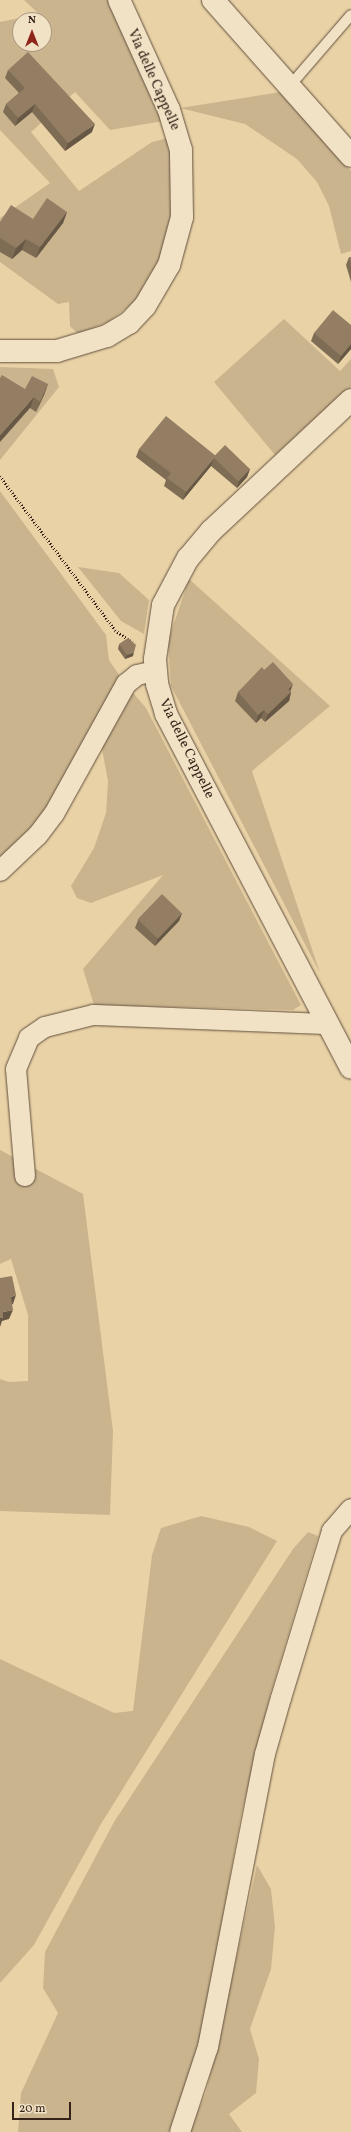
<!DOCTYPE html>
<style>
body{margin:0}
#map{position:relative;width:351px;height:2132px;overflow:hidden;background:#e9d2a6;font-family:Vollkorn,serif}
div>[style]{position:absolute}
.green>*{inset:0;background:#cab48e}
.path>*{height:2.5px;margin-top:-1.25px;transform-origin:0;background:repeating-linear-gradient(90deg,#35231a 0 1px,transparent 0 3px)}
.roads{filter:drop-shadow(0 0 1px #624f3d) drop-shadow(0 0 1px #624f3d)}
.service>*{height:10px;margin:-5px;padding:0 5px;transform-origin:5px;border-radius:5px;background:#f1e2c5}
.minor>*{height:20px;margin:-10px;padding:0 10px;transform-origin:10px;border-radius:10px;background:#f1e2c5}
.secondary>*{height:22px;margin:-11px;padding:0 11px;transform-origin:11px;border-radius:11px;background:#f1e2c5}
.wall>*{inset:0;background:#7e6c55}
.shaded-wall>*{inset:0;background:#675845}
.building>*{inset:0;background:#937e63;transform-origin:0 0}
span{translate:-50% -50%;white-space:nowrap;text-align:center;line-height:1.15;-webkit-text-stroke:3px #f1e2c5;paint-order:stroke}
.street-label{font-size:14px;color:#35231a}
.north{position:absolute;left:12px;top:12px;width:40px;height:40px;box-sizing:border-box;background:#f1e2c5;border:1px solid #a69681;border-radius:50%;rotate:0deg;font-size:11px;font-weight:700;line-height:16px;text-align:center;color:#35231a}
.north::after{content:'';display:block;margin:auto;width:14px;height:18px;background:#8f2418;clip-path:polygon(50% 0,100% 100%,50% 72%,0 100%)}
.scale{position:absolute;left:12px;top:2102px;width:59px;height:18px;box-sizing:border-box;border:2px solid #35231a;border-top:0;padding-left:5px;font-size:12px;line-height:14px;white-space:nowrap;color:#35231a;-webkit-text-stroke:3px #f1e2c5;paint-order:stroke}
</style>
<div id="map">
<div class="green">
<div style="clip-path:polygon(evenodd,24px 0,109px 0,163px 121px,110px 130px,75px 92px,31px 132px,79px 191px,152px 142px,168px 138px,173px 160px,173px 211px,168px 241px,149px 285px,131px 305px,108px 322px,78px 334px,70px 326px,69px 302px,58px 304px,0 262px,0 218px,50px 183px,0 130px,0 22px,39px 14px,24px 0,20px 20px,44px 20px,44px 44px,20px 44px,20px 20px)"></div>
<div style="clip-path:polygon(281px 92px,351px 171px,351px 251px,341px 254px,329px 206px,317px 182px,297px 159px,245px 124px,180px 108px)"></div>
<div style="clip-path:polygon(284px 319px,340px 371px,351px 359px,351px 387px,275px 455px,214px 382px)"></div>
<div style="clip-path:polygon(0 367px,53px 369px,59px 387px,0 460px)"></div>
<div style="clip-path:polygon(0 491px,106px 635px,109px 660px,123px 681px,32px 834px,0 863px)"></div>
<div style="clip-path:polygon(78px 567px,119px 573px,149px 600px,144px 634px,121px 621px)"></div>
<div style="clip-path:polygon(189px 579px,330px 706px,252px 771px,320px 973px,171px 686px,168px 641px)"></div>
<div style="clip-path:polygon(129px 688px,146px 708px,301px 1005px,293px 1010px,94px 1005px,83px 969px,163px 875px,91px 903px,77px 898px,71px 886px,94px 848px,106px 813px,108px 781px,101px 744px)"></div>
<div style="clip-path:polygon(0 1150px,83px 1194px,113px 1431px,110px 1515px,0 1511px,0 1379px,9px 1382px,28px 1381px,28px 1315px,11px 1259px,0 1264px)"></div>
<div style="clip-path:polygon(201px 1516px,249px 1527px,277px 1541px,101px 1824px,34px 1945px,0 1983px,0 1659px,114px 1713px,133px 1711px,152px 1555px,161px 1528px)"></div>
<div style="clip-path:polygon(308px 1532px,318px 1536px,271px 1692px,241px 1815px,199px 2050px,186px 2096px,169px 2132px,18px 2132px,21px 2093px,58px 2013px,43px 1988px,45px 1952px,114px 1822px,293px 1549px)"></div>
<div style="clip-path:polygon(257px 1865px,271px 1889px,275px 1927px,271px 1969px,250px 2029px,259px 2059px,256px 2093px,229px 2114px,242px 2132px,189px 2132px,206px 2093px)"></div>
</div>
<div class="path">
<div style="left:0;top:476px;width:192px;rotate:53.2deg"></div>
<div style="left:115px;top:630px;width:24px;rotate:35deg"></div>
</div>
<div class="roads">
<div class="service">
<div style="left:288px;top:88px;width:96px;rotate:-49.2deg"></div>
</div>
<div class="minor">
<div style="left:0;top:871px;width:52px;rotate:-43.5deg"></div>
<div style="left:38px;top:835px;width:26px;rotate:-53deg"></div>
<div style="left:54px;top:814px;width:149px;rotate:-61deg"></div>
<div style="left:126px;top:684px;width:14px;rotate:-39deg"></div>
<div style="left:137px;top:675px;width:19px;rotate:-12deg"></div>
<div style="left:25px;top:1176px;width:107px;rotate:-94.8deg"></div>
<div style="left:16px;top:1069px;width:34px;rotate:-67deg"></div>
<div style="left:29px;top:1038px;width:19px;rotate:-35deg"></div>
<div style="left:45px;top:1027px;width:49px;rotate:-14deg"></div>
<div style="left:93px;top:1015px;width:235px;rotate:2.2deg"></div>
<div style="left:180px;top:2132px;width:89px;rotate:-71.8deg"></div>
<div style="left:208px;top:2047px;width:298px;rotate:-79deg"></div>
<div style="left:265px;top:1754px;width:58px;rotate:-74.1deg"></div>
<div style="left:281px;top:1698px;width:175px;rotate:-73deg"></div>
<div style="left:332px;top:1531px;width:29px;rotate:-49deg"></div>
</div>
<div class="secondary">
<div style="left:213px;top:0;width:208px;rotate:48.5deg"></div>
<div style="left:0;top:351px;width:57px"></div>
<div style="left:57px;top:351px;width:52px;rotate:-16.7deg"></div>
<div style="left:107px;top:336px;width:26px;rotate:-31deg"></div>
<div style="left:129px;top:323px;width:23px;rotate:-47deg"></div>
<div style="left:145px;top:306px;width:48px;rotate:-59.7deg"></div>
<div style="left:169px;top:265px;width:50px;rotate:-74.8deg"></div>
<div style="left:182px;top:217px;width:67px;rotate:-90.9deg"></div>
<div style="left:181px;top:150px;width:42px;rotate:-106.7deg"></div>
<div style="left:169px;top:110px;width:121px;rotate:-114.4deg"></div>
<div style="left:351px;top:400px;width:192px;rotate:136.9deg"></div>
<div style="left:211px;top:531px;width:35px;rotate:130deg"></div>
<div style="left:188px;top:558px;width:53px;rotate:118deg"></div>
<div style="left:163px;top:605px;width:55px;rotate:98.4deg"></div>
<div style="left:155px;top:659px;width:25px;rotate:85deg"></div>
<div style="left:157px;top:684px;width:31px;rotate:73deg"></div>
<div style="left:166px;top:714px;width:399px;rotate:62.4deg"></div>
</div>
</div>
<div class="wall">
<div style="clip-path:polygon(8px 70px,92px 132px,65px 151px,32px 112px,15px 126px,3px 112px,6px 104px,19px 93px,5px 78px)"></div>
<div style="clip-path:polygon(67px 212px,63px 223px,36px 258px,22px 250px,12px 259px,0 252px,0 222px,33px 219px)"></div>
<div style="clip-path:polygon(349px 257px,351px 257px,351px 282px,346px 265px)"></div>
<div style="clip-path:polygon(351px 325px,351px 349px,338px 364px,311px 341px,314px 333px)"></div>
<div style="clip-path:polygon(48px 384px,44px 395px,36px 412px,30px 408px,25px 389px)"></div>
<div style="clip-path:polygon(139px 449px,216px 456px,250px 469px,247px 477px,237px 488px,211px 466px,183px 500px,164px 486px,166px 480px,136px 457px)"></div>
<div style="clip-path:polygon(119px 644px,133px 656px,125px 659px,118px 649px)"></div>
<div style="clip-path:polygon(264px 670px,291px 692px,289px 701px,265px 722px,261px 718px,256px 723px,235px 701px,238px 692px)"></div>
<div style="clip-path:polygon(182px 913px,179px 921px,155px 946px,135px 928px,138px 920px)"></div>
</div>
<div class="shaded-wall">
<div style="clip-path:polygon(35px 104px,32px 112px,15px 126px,18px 118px)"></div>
<div style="clip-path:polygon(95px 124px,92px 132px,65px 151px,68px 143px)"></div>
<div style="clip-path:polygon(67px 212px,63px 223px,36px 258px,40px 247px)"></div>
<div style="clip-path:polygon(26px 239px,22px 250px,12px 259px,16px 248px)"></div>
<div style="clip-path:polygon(351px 344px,351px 349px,338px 364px,341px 356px)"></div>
<div style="clip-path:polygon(48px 384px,44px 395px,36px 412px,40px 402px)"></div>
<div style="clip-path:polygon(34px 397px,30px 408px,0 442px,0 435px)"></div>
<div style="clip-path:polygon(216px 456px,214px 458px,211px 466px,183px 500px,186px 492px)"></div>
<div style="clip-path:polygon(250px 469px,247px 477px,237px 488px,239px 480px)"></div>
<div style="clip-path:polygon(134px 652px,133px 656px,125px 659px,127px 655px)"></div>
<div style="clip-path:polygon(293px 684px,290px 692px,288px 689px)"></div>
<div style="clip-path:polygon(291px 692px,289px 701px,265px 722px,268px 714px)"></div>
<div style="clip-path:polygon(264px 710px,261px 718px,256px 723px,258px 715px)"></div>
<div style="clip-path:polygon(182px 913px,179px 921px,155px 946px,158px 938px)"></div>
<div style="clip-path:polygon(16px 1295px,13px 1304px,7px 1306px,11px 1297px)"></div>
<div style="clip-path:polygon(13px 1310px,9px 1319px,2px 1321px,0 1327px,0 1318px,3px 1312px)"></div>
</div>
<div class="building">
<div style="clip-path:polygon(28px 52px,95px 124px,68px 143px,35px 104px,18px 118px,6px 104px,25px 88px,8px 70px)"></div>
<div style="clip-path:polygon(47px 198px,67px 212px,40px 247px,26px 239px,16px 248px,0 238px,0 222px,11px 205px,33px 219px)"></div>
<div style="clip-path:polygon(349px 257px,351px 257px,351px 264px)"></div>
<div style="clip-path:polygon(333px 310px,351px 325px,351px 344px,341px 356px,314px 333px)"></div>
<div style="clip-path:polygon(2px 375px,25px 389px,32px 376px,48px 384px,40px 402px,34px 397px,0 435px,0 378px)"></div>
<div style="clip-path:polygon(166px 416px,216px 456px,186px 492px,167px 478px,171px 473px,139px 449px)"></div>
<div style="left:225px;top:445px;width:35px;height:17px;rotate:44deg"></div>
<div style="clip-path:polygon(128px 638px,136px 645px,134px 652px,127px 655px,119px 644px)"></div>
<div style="clip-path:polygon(273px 662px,293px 684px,288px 689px,291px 692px,268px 714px,264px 710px,258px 715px,238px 692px,262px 667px,264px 670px)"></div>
<div style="left:162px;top:894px;width:28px;height:35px;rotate:44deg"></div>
<div style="clip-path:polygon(12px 1276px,16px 1295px,11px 1297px,13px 1310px,3px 1312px,3px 1318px,0 1318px,0 1278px)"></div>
</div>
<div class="street-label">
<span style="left:153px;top:80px;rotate:66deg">Via delle Cappelle</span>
<span style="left:186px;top:749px;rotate:64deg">Via delle Cappelle</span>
</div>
<div class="north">N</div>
<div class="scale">20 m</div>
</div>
